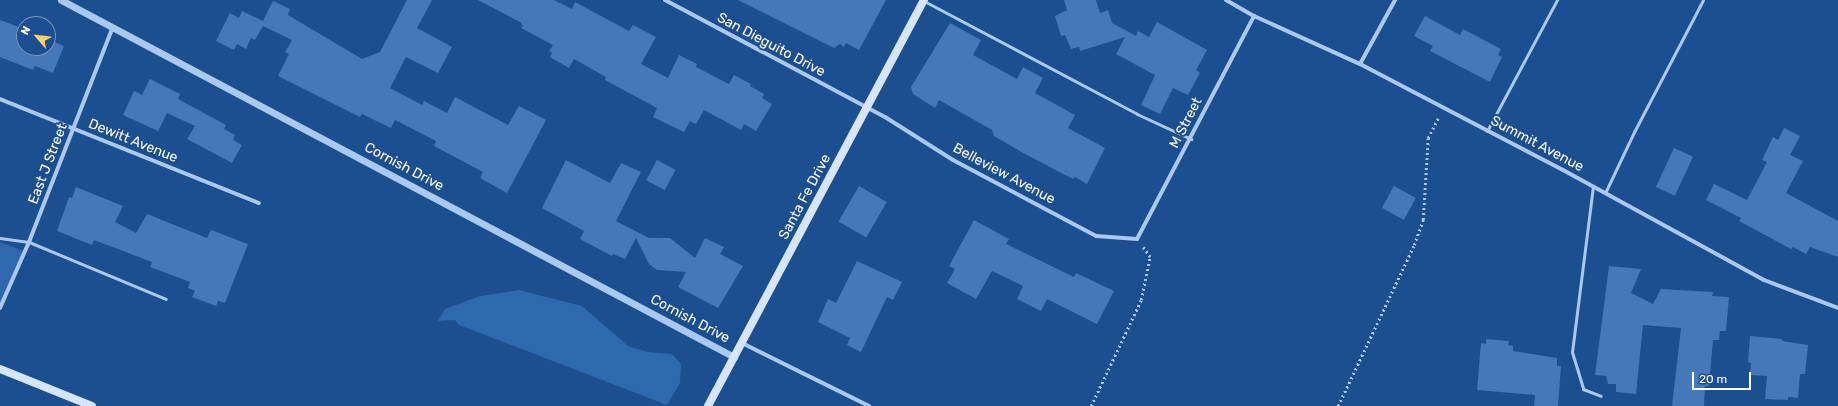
<!DOCTYPE html>
<style>
body{margin:0}
#map{position:relative;width:1838px;height:406px;overflow:hidden;background:#1b4f8f;font-family:Rubik,sans-serif}
div>[style]{position:absolute}
.green>*{inset:0;background:#2e69ad}
.building>*{inset:0;background:#4478b7;transform-origin:0 0}
.path>*{height:2.5px;margin-top:-1.25px;transform-origin:0;background:repeating-linear-gradient(90deg,#a9c9ee 0 2px,transparent 0 5px)}
.service>*{height:3px;margin:-1.5px;padding:0 1.5px;transform-origin:1.5px;border-radius:1.5px;background:#a9c9ee}
.minor>*{height:4px;margin:-2px;padding:0 2px;transform-origin:2px;border-radius:2px;background:#a9c9ee}
.tertiary>*{height:7px;margin:-3.5px;padding:0 3.5px;transform-origin:3.5px;border-radius:3.5px;background:#a9c9ee}
.secondary>*{height:8px;margin:-4px;padding:0 4px;transform-origin:4px;border-radius:4px;background:#d6e6fa}
span{translate:-50% -50%;white-space:nowrap;text-align:center;line-height:1.15;-webkit-text-stroke:4px #1b4f8f;paint-order:stroke}
.street-label{font-size:14px;color:#fff}
.north{position:absolute;left:16px;top:16px;width:40px;height:40px;box-sizing:border-box;background:#1b4f8f;border:1px solid #7695bc;border-radius:50%;rotate:298deg;font-size:11px;font-weight:700;line-height:16px;text-align:center;color:#fff}
.north::after{content:'';display:block;margin:auto;width:14px;height:18px;background:#ffd166;clip-path:polygon(50% 0,100% 100%,50% 72%,0 100%)}
.scale{position:absolute;left:1692px;top:372px;width:59px;height:18px;box-sizing:border-box;border:2px solid #fff;border-top:0;padding-left:5px;font-size:12px;line-height:14px;white-space:nowrap;color:#fff;-webkit-text-stroke:3px #1b4f8f;paint-order:stroke}
</style>
<div id="map">
<div class="green">
<div style="clip-path:polygon(0 242px,26px 252px,0 310px)"></div>
<div style="clip-path:polygon(519px 290px,582px 306px,628px 346px,648px 352px,672px 354px,681px 364px,680px 383px,667px 405px,459px 325px,455px 320px,438px 321px,445px 309px,480px 296px)"></div>
</div>
<div class="building">
<div style="clip-path:polygon(407px 0,432px 0,417px 28px,452px 47px,438px 73px,406px 57px,390px 88px,422px 105px,424px 101px,447px 113px,455px 97px,508px 125px,519px 106px,546px 120px,507px 193px,480px 178px,483px 172px,434px 146px,436px 141px,395px 120px,391px 128px,362px 114px,360px 117px,278px 76px,289px 54px,285px 52px,292px 40px,263px 26px,255px 40px,251px 38px,246px 49px,237px 44px,234px 50px,216px 41px,230px 13px,239px 18px,242px 11px,263px 21px,273px 1px,290px 9px,288px 15px,362px 59px,380px 52px)"></div>
<div style="clip-path:polygon(478px 0,554px 0,572px 9px,575px 2px,629px 31px,633px 25px,656px 37px,641px 64px,668px 78px,679px 55px,697px 64px,696px 67px,729px 84px,734px 75px,751px 84px,750px 86px,764px 94px,762px 98px,772px 104px,756px 131px,744px 124px,741px 130px,704px 110px,696px 124px,690px 121px,684px 132px,653px 117px,657px 108px,605px 80px,606px 77px,574px 59px,569px 68px,550px 57px,552px 53px,549px 51px,553px 45px,521px 28px,523px 26px,520px 22px)"></div>
<div style="clip-path:polygon(738px 0,886px 0,859px 50px,846px 43px,844px 47px,840px 44px,834px 48px)"></div>
<div style="clip-path:polygon(1064px 0,1096px 0,1100px 13px,1108px 10px,1112px 23px,1136px 36px,1138px 31px,1149px 37px,1157px 22px,1207px 50px,1196px 70px,1200px 73px,1188px 95px,1173px 88px,1160px 114px,1141px 105px,1155px 75px,1116px 54px,1125px 37px,1080px 51px,1079px 47px,1071px 49px,1065px 35px,1061px 36px,1055px 16px,1067px 10px)"></div>
<div style="clip-path:polygon(1425px 16px,1460px 35px,1463px 29px,1501px 49px,1498px 55px,1502px 57px,1490px 82px,1430px 51px,1433px 46px,1414px 36px)"></div>
<div style="clip-path:polygon(0 20px,24px 29px,24px 48px,48px 48px,48px 39px,64px 46px,53px 73px,35px 66px,33px 70px,0 57px)"></div>
<div style="clip-path:polygon(950px 23px,981px 40px,973px 55px,1017px 79px,1023px 67px,1043px 78px,1035px 93px,1075px 115px,1068px 128px,1105px 148px,1087px 184px,1075px 177px,1073px 179px,1025px 154px,994px 136px,992px 130px,939px 100px,935px 108px,913px 94px,911px 87px)"></div>
<div style="clip-path:polygon(150px 79px,180px 94px,178px 99px,226px 125px,224px 129px,235px 135px,233px 140px,242px 145px,232px 163px,187px 139px,195px 126px,167px 113px,158px 131px,123px 115px,134px 91px,142px 95px)"></div>
<div style="clip-path:polygon(1784px 128px,1800px 136px,1790px 155px,1803px 161px,1786px 193px,1838px 221px,1838px 257px,1810px 247px,1806px 254px,1793px 247px,1791px 249px,1739px 221px,1741px 218px,1706px 200px,1714px 184px,1747px 200px,1767px 162px,1762px 160px,1773px 137px,1778px 140px)"></div>
<div style="left:1674px;top:148px;width:21px;height:43px;rotate:25deg"></div>
<div style="clip-path:polygon(566px 160px,610px 183px,621px 163px,641px 172px,616px 221px,649px 238px,670px 238px,695px 258px,705px 238px,724px 247px,720px 254px,743px 266px,718px 308px,678px 287px,686px 272px,657px 270px,649px 264px,636px 238px,625px 259px,613px 254px,612px 256px,580px 239px,584px 231px,542px 208px)"></div>
<div style="left:657px;top:160px;width:21px;height:23px;rotate:28deg"></div>
<div style="left:859px;top:186px;width:32px;height:41px;rotate:30deg"></div>
<div style="left:1394px;top:186px;width:25px;height:25px;rotate:29deg"></div>
<div style="clip-path:polygon(76px 187px,123px 206px,115px 222px,136px 233px,147px 214px,207px 238px,211px 230px,248px 244px,225px 303px,218px 301px,216px 306px,192px 297px,195px 291px,188px 288px,190px 282px,150px 267px,152px 262px,94px 240px,92px 245px,57px 231px,69px 197px,72px 198px)"></div>
<div style="clip-path:polygon(974px 220px,1009px 239px,1006px 244px,1074px 277px,1076px 273px,1114px 291px,1097px 324px,1047px 299px,1041px 311px,1017px 299px,1023px 286px,992px 271px,976px 299px,947px 283px,955px 269px,949px 266px)"></div>
<div style="clip-path:polygon(857px 261px,902px 282px,893px 300px,887px 297px,861px 352px,847px 345px,850px 338px,818px 322px,828px 299px,836px 303px)"></div>
<div style="clip-path:polygon(1609px 266px,1641px 269px,1631px 293px,1653px 304px,1661px 289px,1713px 292px,1712px 296px,1729px 297px,1726px 331px,1720px 331px,1719px 340px,1713px 340px,1709px 386px,1705px 386px,1704px 406px,1672px 406px,1681px 328px,1643px 325px,1636px 394px,1616px 392px,1616px 384px,1608px 384px,1606px 376px,1595px 375px)"></div>
<div style="clip-path:polygon(1750px 336px,1782px 339px,1782px 341px,1808px 345px,1805px 374px,1800px 374px,1798px 398px,1788px 397px,1788px 400px,1765px 399px,1767px 376px,1750px 375px,1751px 363px,1748px 362px)"></div>
<div style="clip-path:polygon(1486px 339px,1509px 341px,1508px 345px,1513px 346px,1513px 351px,1557px 358px,1557px 366px,1561px 366px,1558px 406px,1534px 406px,1535px 395px,1477px 390px,1481px 343px,1486px 344px)"></div>
</div>
<div class="path">
<div style="left:1091px;top:406px;width:117px;rotate:-64.7deg"></div>
<div style="left:1141px;top:300px;width:44px;rotate:-78.2deg"></div>
<div style="left:1150px;top:257px;width:12px;rotate:-125deg"></div>
<div style="left:1338px;top:406px;width:178px;rotate:-64.7deg"></div>
<div style="left:1414px;top:245px;width:27px;rotate:-70deg"></div>
<div style="left:1423px;top:220px;width:82px;rotate:-86.5deg"></div>
<div style="left:1428px;top:138px;width:22px;rotate:-63deg"></div>
</div>
<div class="service">
<div style="left:924px;top:1px;width:241px;rotate:27.9deg"></div>
<div style="left:1137px;top:114px;width:60px;rotate:24.8deg"></div>
<div style="left:1487px;top:131px;width:149px;rotate:-61.9deg"></div>
<div style="left:1593px;top:186px;width:167px;rotate:97.2deg"></div>
<div style="left:1572px;top:352px;width:39px;rotate:73deg"></div>
<div style="left:1583px;top:389px;width:19px;rotate:21deg"></div>
<div style="left:1605px;top:193px;width:68px;rotate:-64.6deg"></div>
<div style="left:1634px;top:132px;width:149px;rotate:-62.4deg"></div>
<div style="left:0;top:238px;width:29px;rotate:8deg"></div>
<div style="left:29px;top:242px;width:148px;rotate:22.6deg"></div>
</div>
<div class="minor">
<div style="left:665px;top:0;width:249px;rotate:28deg"></div>
<div style="left:885px;top:117px;width:80px;rotate:32.3deg"></div>
<div style="left:953px;top:160px;width:162px;rotate:28deg"></div>
<div style="left:1096px;top:236px;width:41px;rotate:4.2deg"></div>
<div style="left:1137px;top:239px;width:252px;rotate:-62.3deg"></div>
<div style="left:1226px;top:0;width:32px;rotate:30deg"></div>
<div style="left:1254px;top:16px;width:116px;rotate:24.4deg"></div>
<div style="left:1360px;top:64px;width:229px;rotate:27.6deg"></div>
<div style="left:1563px;top:170px;width:229px;rotate:28.7deg"></div>
<div style="left:1764px;top:280px;width:79px;rotate:20.7deg"></div>
<div style="left:1360px;top:64px;width:73px;rotate:-61.3deg"></div>
<div style="left:0;top:99px;width:279px;rotate:21.9deg"></div>
<div style="left:0;top:308px;width:72px;rotate:-66.3deg"></div>
<div style="left:29px;top:242px;width:231px;rotate:-68.7deg"></div>
<div style="left:742px;top:343px;width:142px;rotate:26.4deg"></div>
</div>
<div class="tertiary">
<div style="left:61px;top:0;width:762px;rotate:27.94deg"></div>
</div>
<div class="secondary">
<div style="left:0;top:369px;width:99px;rotate:21.9deg"></div>
<div style="left:708px;top:406px;width:460px;rotate:-62deg"></div>
</div>
<div class="street-label">
<span style="left:771px;top:45px;rotate:28deg">San Dieguito Drive</span>
<span style="left:1186px;top:123px;rotate:-63deg">M Street</span>
<span style="left:133px;top:141px;rotate:22deg">Dewitt Avenue</span>
<span style="left:1537px;top:144px;rotate:28deg">Summit Avenue</span>
<span style="left:48px;top:164px;rotate:-69deg">East J Street</span>
<span style="left:404px;top:167px;rotate:28deg">Cornish Drive</span>
<span style="left:1004px;top:174px;rotate:28deg">Belleview Avenue</span>
<span style="left:805px;top:197px;rotate:-62deg">Santa Fe Drive</span>
<span style="left:690px;top:319px;rotate:28deg">Cornish Drive</span>
</div>
<div class="north">N</div>
<div class="scale">20 m</div>
</div>
